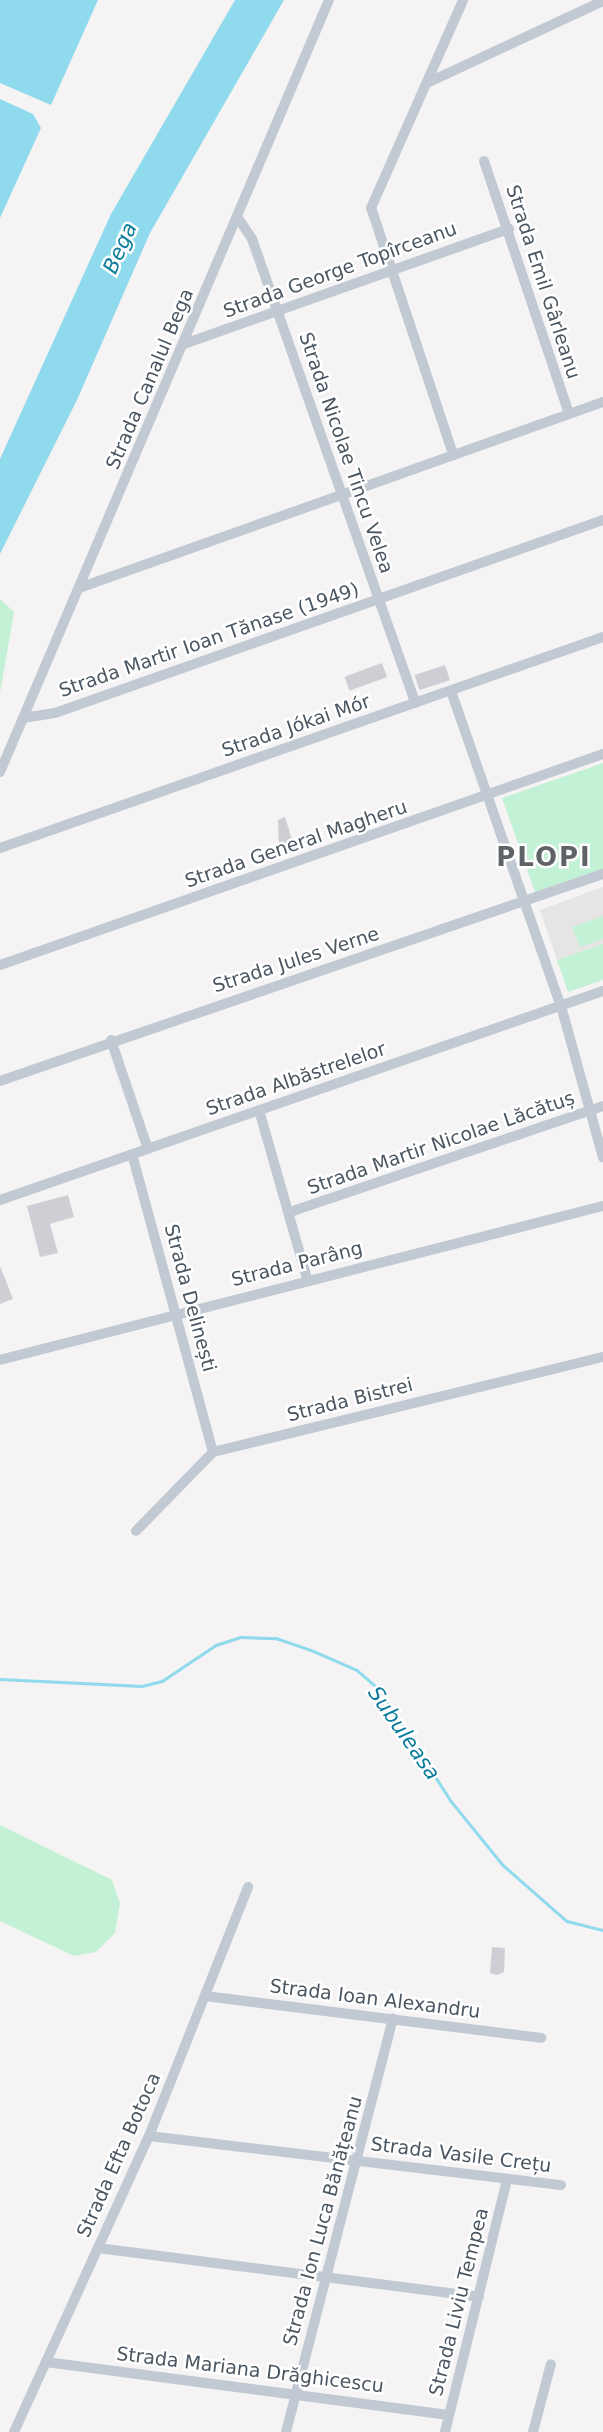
<!DOCTYPE html>
<meta charset="utf-8">
<style>
body{margin:0}
#map{position:relative;width:603px;height:2432px;overflow:hidden;background:#f5f3f3;font-family:"DejaVu Sans",sans-serif}
div>[style]{position:absolute}
.education>*{inset:0;background:#e6e4e5}
.green>*{inset:0;background:#c3f1d5}
.water>*{inset:0;background:#90daee}
.stream>*{height:2.5px;margin:-1.25px;padding:0 1.25px;transform-origin:1.25px;border-radius:1.25px;background:#90daee}
.building>*{inset:0;background:#cdcfd5;transform-origin:0 0}
.minor>*{height:10px;margin:-5px;padding:0 5px;transform-origin:5px;border-radius:5px;background:#c1cad2}
span{translate:-50% -50%;white-space:nowrap;text-align:center;line-height:1.15;-webkit-text-stroke:5px #fff;paint-order:stroke}
.street-label{font-size:19px;color:#4a5661}
.water-label{font-size:21px;color:#0c7c9b;font-style:italic}
.district-label{font-size:26px;color:#5f6368;font-weight:700;letter-spacing:2px}
</style>
<div id="map">
<div class="education">
<div style="clip-path:polygon(603px 887px,603px 944px,557px 960px,540px 910px)"></div>
</div>
<div class="green">
<div style="clip-path:polygon(0 599px,14px 612px,0 693px)"></div>
<div style="clip-path:polygon(603px 763px,603px 869px,535px 892px,502px 798px)"></div>
<div style="clip-path:polygon(603px 916px,603px 939px,580px 947px,572px 927px)"></div>
<div style="clip-path:polygon(603px 944px,603px 980px,568px 992px,557px 960px)"></div>
<div style="clip-path:polygon(0 1825px,112px 1880px,120px 1903px,115px 1933px,96px 1952px,74px 1956px,0 1921px)"></div>
</div>
<div class="water">
<div style="clip-path:polygon(0 0,98px 0,51px 105px,0 83px)"></div>
<div style="clip-path:polygon(235px 0,284px 0,150px 233px,77px 400px,0 554px,0 459px,111px 214px)"></div>
<div style="clip-path:polygon(0 99px,33px 114px,41px 128px,0 218px)"></div>
</div>
<div class="stream">
<div style="left:0;top:1679px;width:142px;rotate:2.8deg"></div>
<div style="left:142px;top:1686px;width:21px;rotate:-14deg"></div>
<div style="left:162px;top:1681px;width:65px;rotate:-33.7deg"></div>
<div style="left:216px;top:1645px;width:26px;rotate:-18deg"></div>
<div style="left:241px;top:1637px;width:35px;rotate:2deg"></div>
<div style="left:276px;top:1638px;width:37px;rotate:19deg"></div>
<div style="left:311px;top:1650px;width:50px;rotate:23.5deg"></div>
<div style="left:357px;top:1670px;width:30px;rotate:41deg"></div>
<div style="left:380px;top:1690px;width:132px;rotate:57.4deg"></div>
<div style="left:451px;top:1801px;width:82px;rotate:50.9deg"></div>
<div style="left:503px;top:1865px;width:85px;rotate:41.2deg"></div>
<div style="left:567px;top:1921px;width:37px;rotate:14deg"></div>
</div>
<div class="building">
<div style="left:382px;top:663px;width:15px;height:40px;rotate:70deg"></div>
<div style="left:445px;top:665px;width:16px;height:32px;rotate:72deg"></div>
<div style="clip-path:polygon(285px 817px,294px 846px,279px 851px,278px 820px)"></div>
<div style="clip-path:polygon(68px 1195px,74px 1217px,50px 1224px,58px 1253px,40px 1257px,27px 1206px)"></div>
<div style="clip-path:polygon(0 1266px,13px 1299px,0 1304px)"></div>
<div style="clip-path:polygon(492px 1947px,505px 1948px,504px 1972px,497px 1975px,490px 1973px)"></div>
</div>
<div class="minor">
<div style="left:427px;top:83px;width:194px;rotate:-25deg"></div>
<div style="left:484px;top:161px;width:267px;rotate:71.4deg"></div>
<div style="left:238px;top:218px;width:25px;rotate:56deg"></div>
<div style="left:252px;top:239px;width:492px;rotate:70.6deg"></div>
<div style="left:184px;top:344px;width:345px;rotate:-19.5deg"></div>
<div style="left:453px;top:454px;width:259px;rotate:-108.4deg"></div>
<div style="left:371px;top:208px;width:227px;rotate:-66.1deg"></div>
<div style="left:79px;top:588px;width:556px;rotate:-19.54deg"></div>
<div style="left:451px;top:691px;width:334px;rotate:70.8deg"></div>
<div style="left:561px;top:1006px;width:157px;rotate:74.5deg"></div>
<div style="left:23px;top:718px;width:32px;rotate:-9deg"></div>
<div style="left:55px;top:713px;width:581px;rotate:-19.4deg"></div>
<div style="left:0;top:772px;width:839px;rotate:-66.92deg"></div>
<div style="left:0;top:848px;width:639px;rotate:-19.29deg"></div>
<div style="left:0;top:965px;width:639px;rotate:-19.29deg"></div>
<div style="left:111px;top:1040px;width:115px;rotate:71.3deg"></div>
<div style="left:0;top:1081px;width:638px;rotate:-18.95deg"></div>
<div style="left:259px;top:1110px;width:176px;rotate:74.1deg"></div>
<div style="left:132px;top:1154px;width:309px;rotate:74.8deg"></div>
<div style="left:0;top:1200px;width:638px;rotate:-19.12deg"></div>
<div style="left:290px;top:1212px;width:330px;rotate:-18.7deg"></div>
<div style="left:0;top:1360px;width:622px;rotate:-14.33deg"></div>
<div style="left:136px;top:1531px;width:110px;rotate:-45.7deg"></div>
<div style="left:213px;top:1452px;width:401px;rotate:-13.7deg"></div>
<div style="left:205px;top:1996px;width:339px;rotate:7.1deg"></div>
<div style="left:149px;top:2136px;width:415px;rotate:6.8deg"></div>
<div style="left:98px;top:2248px;width:384px;rotate:7.3deg"></div>
<div style="left:46px;top:2362px;width:406px;rotate:7.5deg"></div>
<div style="left:14px;top:2432px;width:325px;rotate:-65.5deg"></div>
<div style="left:149px;top:2136px;width:268px;rotate:-68.3deg"></div>
<div style="left:286px;top:2432px;width:427px;rotate:-75.5deg"></div>
<div style="left:445px;top:2432px;width:260px;rotate:-76.2deg"></div>
<div style="left:533px;top:2432px;width:70px;rotate:-75.2deg"></div>
</div>
<div class="street-label">
<span style="left:340px;top:270px;rotate:-20deg">Strada George Topîrceanu</span>
<span style="left:543px;top:282px;rotate:72deg">Strada Emil Gârleanu</span>
<span style="left:150px;top:379px;rotate:-67deg">Strada Canalul Bega</span>
<span style="left:346px;top:453px;rotate:71deg">Strada Nicolae Tincu Velea</span>
<span style="left:209px;top:640px;rotate:-19deg">Strada Martir Ioan Tănase (1949)</span>
<span style="left:296px;top:726px;rotate:-19deg">Strada Jókai Mór</span>
<span style="left:296px;top:844px;rotate:-19deg">Strada General Magheru</span>
<span style="left:296px;top:960px;rotate:-18deg">Strada Jules Verne</span>
<span style="left:296px;top:1079px;rotate:-19deg">Strada Albăstrelelor</span>
<span style="left:441px;top:1143px;rotate:-19deg">Strada Martir Nicolae Lăcătuș</span>
<span style="left:297px;top:1264px;rotate:-14deg">Strada Parâng</span>
<span style="left:190px;top:1298px;rotate:75deg">Strada Delinești</span>
<span style="left:350px;top:1400px;rotate:-14deg">Strada Bistrei</span>
<span style="left:375px;top:1999px;rotate:7deg">Strada Ioan Alexandru</span>
<span style="left:119px;top:2155px;rotate:-66deg">Strada Efta Botoca</span>
<span style="left:461px;top:2155px;rotate:7deg">Strada Vasile Crețu</span>
<span style="left:323px;top:2221px;rotate:-75deg">Strada Ion Luca Bănățeanu</span>
<span style="left:459px;top:2302px;rotate:-76deg">Strada Liviu Tempea</span>
<span style="left:250px;top:2370px;rotate:7deg">Strada Mariana Drăghicescu</span>
</div>
<div class="water-label">
<span style="left:120px;top:248px;rotate:-66deg">Bega</span>
<span style="left:404px;top:1733px;rotate:55deg">Subuleasa</span>
</div>
<div class="district-label">
<span style="left:544px;top:858px">PLOPI</span>
</div>
</div>
